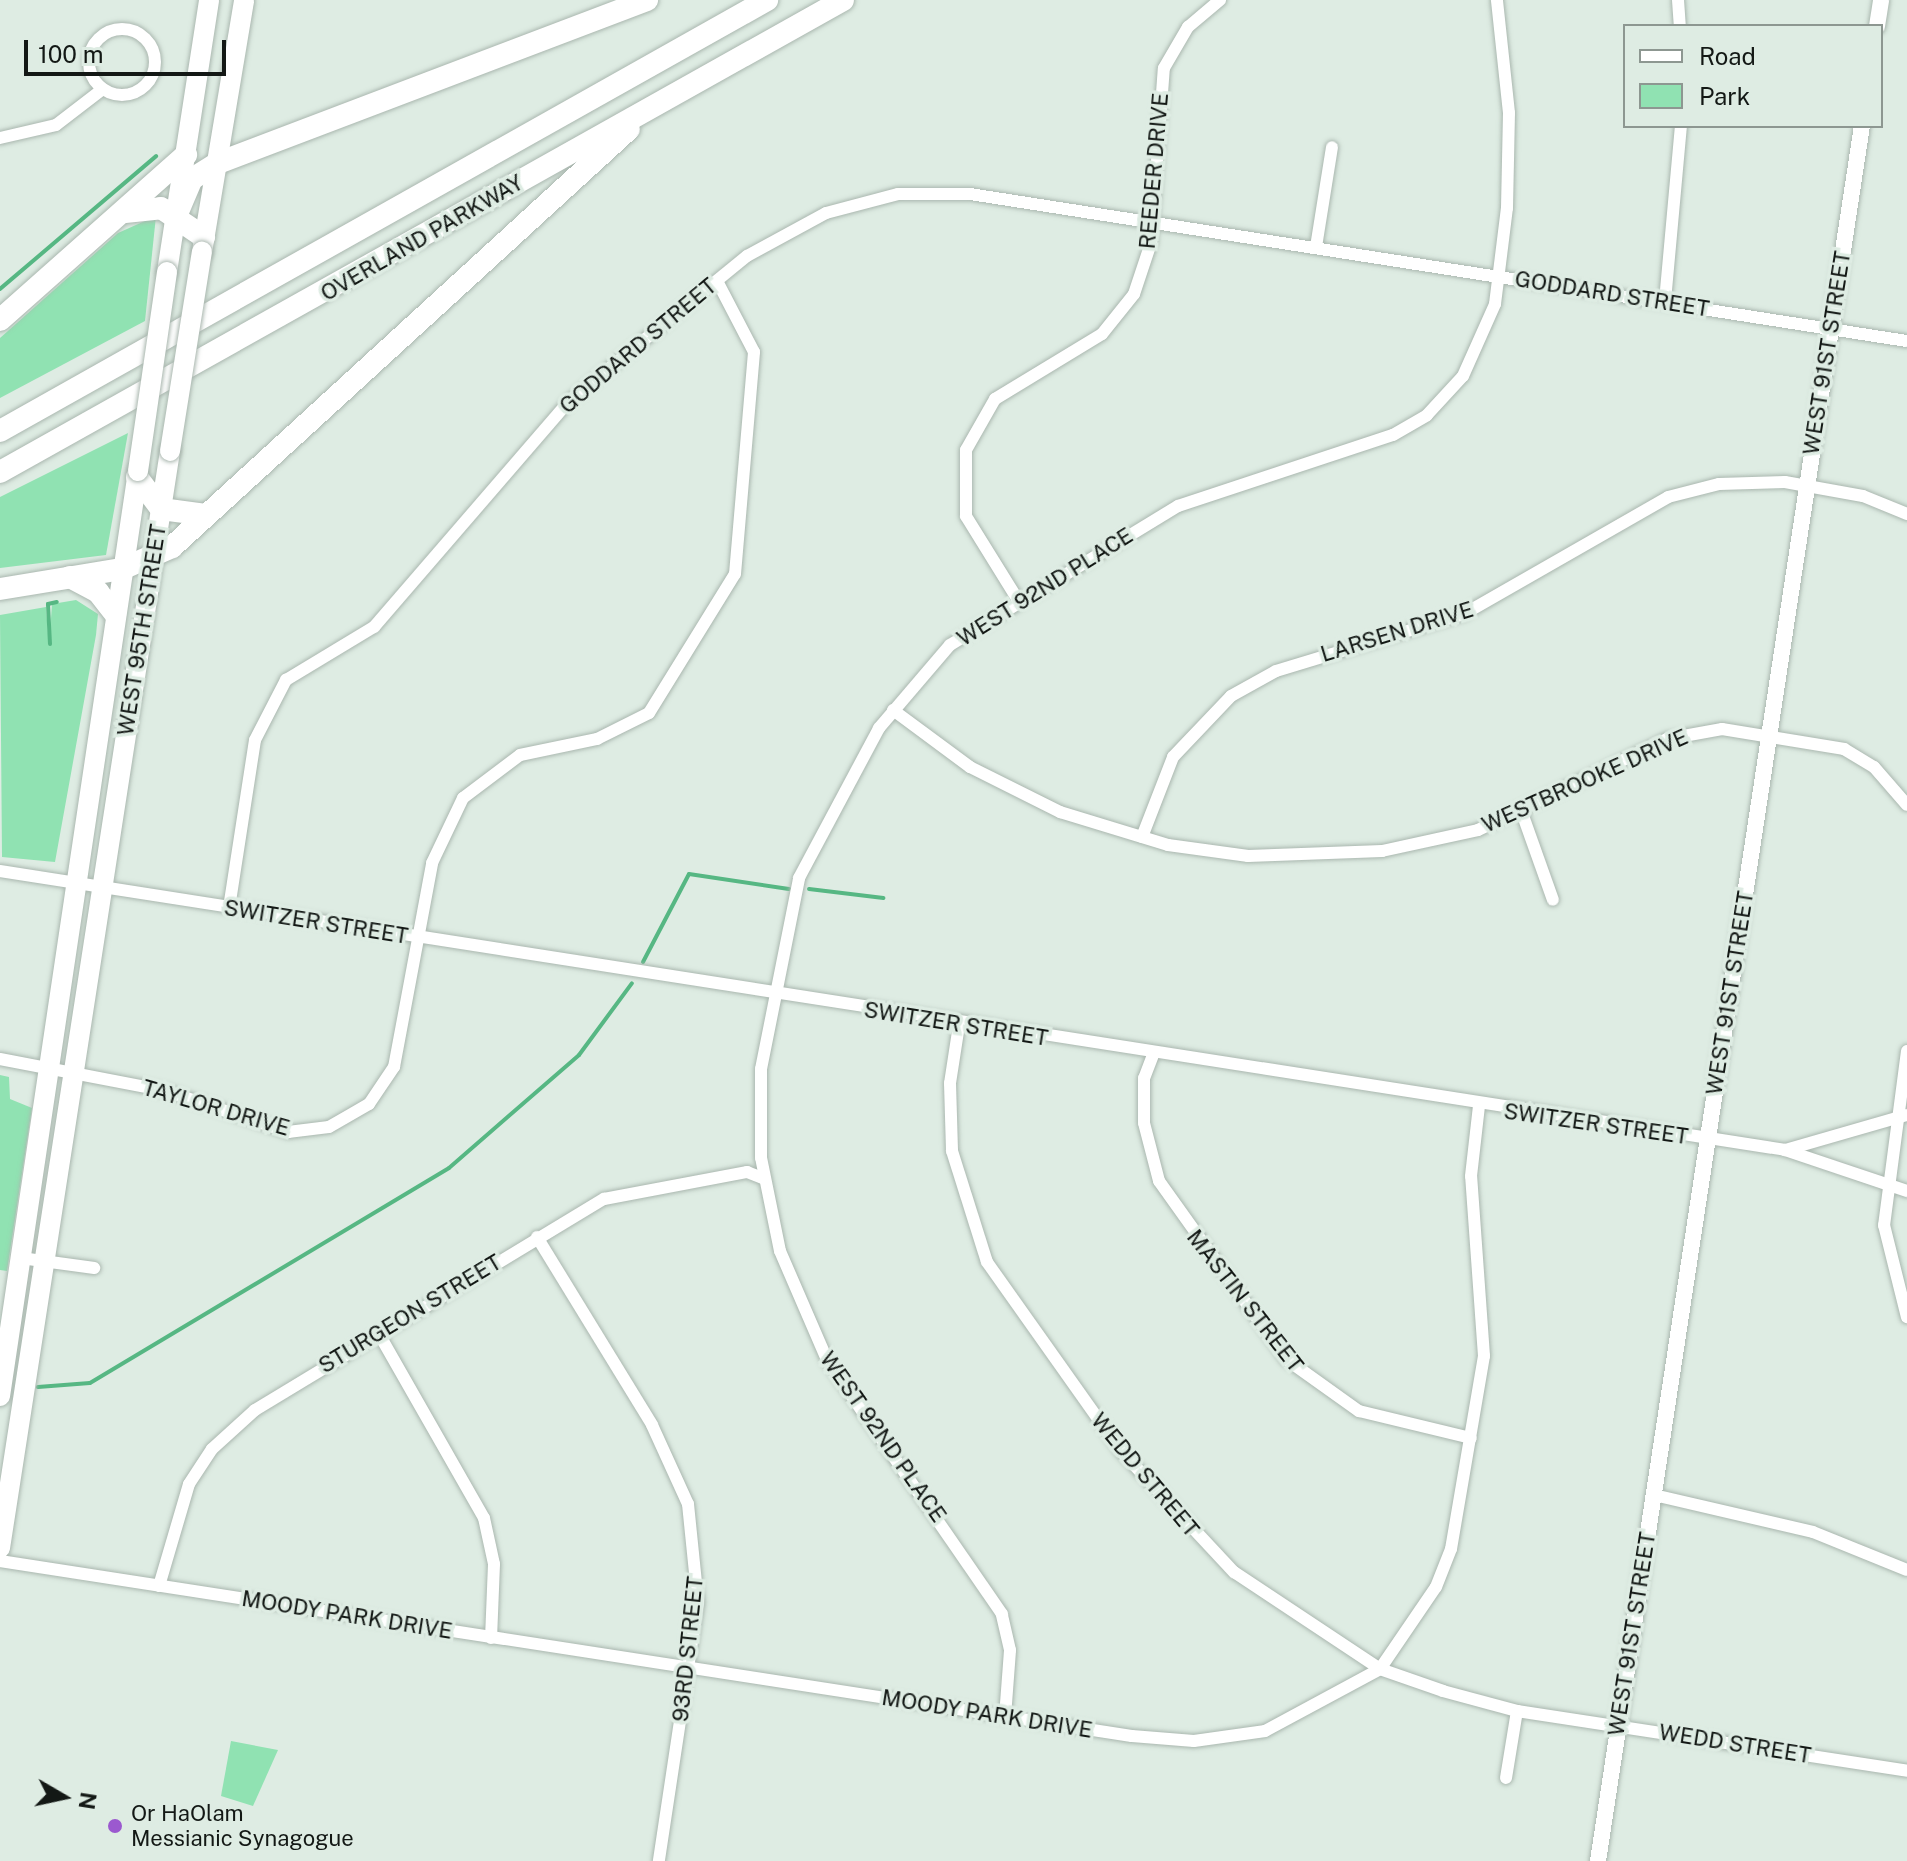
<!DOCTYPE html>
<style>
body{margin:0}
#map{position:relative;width:1907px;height:1861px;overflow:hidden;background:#deece3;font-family:"Public Sans",sans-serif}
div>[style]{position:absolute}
.green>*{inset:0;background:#90e2b2}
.stream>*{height:4px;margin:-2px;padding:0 2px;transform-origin:2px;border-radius:2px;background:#56b783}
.roads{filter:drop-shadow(0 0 2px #aab7af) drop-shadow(0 0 2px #aab7af)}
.minor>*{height:12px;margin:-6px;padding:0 6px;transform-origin:6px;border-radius:6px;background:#fff}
.minor>.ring{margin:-6px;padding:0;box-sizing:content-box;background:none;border:12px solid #fff;border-radius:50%}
.tertiary>*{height:16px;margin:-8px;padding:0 8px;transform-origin:8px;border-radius:8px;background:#fff}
.primary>*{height:20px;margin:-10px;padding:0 10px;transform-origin:10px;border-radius:10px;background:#fff}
.motorway>*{height:22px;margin:-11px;padding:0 11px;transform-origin:11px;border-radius:11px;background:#fff}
.bridges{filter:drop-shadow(0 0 2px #aab7af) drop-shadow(0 0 2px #aab7af)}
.primary-bridge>*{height:20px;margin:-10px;padding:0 10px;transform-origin:10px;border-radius:10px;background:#fff}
.dots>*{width:22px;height:22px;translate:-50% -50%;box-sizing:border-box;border:4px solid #deece3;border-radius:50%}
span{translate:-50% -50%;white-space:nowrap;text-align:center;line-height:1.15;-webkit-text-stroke:7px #deece3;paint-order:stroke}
.street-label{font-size:22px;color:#131815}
.poi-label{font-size:22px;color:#131815}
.left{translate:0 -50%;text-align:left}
.legend{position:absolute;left:1623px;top:24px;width:260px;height:104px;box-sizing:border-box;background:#deece3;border:2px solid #8d9791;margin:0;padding:10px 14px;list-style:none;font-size:24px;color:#131815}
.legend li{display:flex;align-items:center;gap:16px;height:40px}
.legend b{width:40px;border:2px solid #8d9791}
.north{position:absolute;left:24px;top:1757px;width:80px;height:80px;-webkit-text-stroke:6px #deece3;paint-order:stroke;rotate:99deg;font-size:22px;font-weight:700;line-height:32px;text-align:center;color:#131815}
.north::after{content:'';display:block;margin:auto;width:28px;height:36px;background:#131815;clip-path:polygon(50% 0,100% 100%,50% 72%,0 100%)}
.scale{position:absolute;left:24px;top:40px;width:202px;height:36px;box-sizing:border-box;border:4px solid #131815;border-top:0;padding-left:10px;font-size:24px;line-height:28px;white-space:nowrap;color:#131815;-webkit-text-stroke:6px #deece3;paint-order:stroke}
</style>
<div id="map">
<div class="green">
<div style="clip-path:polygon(156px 216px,145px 321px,0 398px,0 338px,118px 233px)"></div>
<div style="clip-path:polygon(128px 433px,106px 555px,0 568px,0 497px)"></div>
<div style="clip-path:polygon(76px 600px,98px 614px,96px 635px,55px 862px,2px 857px,0 615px,46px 607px,49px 647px,52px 604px)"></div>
<div style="clip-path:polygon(0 1075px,9px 1077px,10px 1099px,32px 1108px,7px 1271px,0 1270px)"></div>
<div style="clip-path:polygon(231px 1741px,278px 1750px,253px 1806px,221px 1796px)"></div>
</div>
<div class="stream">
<div style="left:0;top:289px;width:205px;rotate:-40.4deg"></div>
<div style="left:50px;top:644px;width:40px;rotate:-92.9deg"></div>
<div style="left:48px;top:604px;width:9px;rotate:-13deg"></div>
<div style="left:809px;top:889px;width:75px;rotate:6.9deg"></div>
<div style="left:643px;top:962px;width:99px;rotate:-62.4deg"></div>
<div style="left:689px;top:874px;width:101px;rotate:8.5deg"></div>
<div style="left:38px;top:1387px;width:52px;rotate:-4.4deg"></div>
<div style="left:90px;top:1383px;width:418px;rotate:-30.9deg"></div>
<div style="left:449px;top:1168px;width:172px;rotate:-41deg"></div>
<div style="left:579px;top:1055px;width:89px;rotate:-53.6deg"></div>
</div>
<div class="roads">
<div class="minor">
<div style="left:1678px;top:0;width:26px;rotate:86deg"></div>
<div class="ring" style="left:89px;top:29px;width:54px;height:54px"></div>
<div style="left:0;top:138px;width:57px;rotate:-13.1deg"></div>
<div style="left:56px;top:125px;width:59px;rotate:-37.5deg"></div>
<div style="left:1316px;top:247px;width:101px;rotate:-80.9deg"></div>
<div style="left:1665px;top:301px;width:176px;rotate:-84.8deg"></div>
<div style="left:1018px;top:600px;width:99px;rotate:-121.8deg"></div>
<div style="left:966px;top:516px;width:66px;rotate:-90deg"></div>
<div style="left:966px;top:450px;width:59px;rotate:-60.4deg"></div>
<div style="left:995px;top:399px;width:125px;rotate:-31.3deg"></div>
<div style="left:1102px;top:334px;width:51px;rotate:-51.3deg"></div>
<div style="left:1134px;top:294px;width:54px;rotate:-71.6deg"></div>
<div style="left:1151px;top:243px;width:175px;rotate:-85.8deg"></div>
<div style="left:1164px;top:68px;width:48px;rotate:-59.7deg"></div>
<div style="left:1188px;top:27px;width:42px;rotate:-40.2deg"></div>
<div style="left:893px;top:710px;width:96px;rotate:36.5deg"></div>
<div style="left:970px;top:767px;width:101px;rotate:26.6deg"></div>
<div style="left:1060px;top:812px;width:113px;rotate:17deg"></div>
<div style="left:1168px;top:845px;width:81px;rotate:7.8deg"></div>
<div style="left:1248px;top:856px;width:134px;rotate:-2.1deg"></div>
<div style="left:1382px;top:851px;width:98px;rotate:-12.3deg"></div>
<div style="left:1478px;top:830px;width:210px;rotate:-25.7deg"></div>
<div style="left:1667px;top:739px;width:56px;rotate:-10.3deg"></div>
<div style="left:1722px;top:729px;width:124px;rotate:9.3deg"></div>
<div style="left:1844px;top:749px;width:35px;rotate:31deg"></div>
<div style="left:1874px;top:767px;width:50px;rotate:49deg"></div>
<div style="left:1522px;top:813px;width:92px;rotate:70.4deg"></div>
<div style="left:1142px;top:837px;width:86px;rotate:-68.8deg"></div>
<div style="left:1173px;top:757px;width:84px;rotate:-46.4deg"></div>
<div style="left:1231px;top:696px;width:51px;rotate:-29.1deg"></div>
<div style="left:1276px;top:671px;width:196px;rotate:-16.9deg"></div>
<div style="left:1464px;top:614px;width:235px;rotate:-29.8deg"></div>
<div style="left:1668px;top:497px;width:53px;rotate:-14.3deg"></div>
<div style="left:1719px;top:484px;width:66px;rotate:-1.7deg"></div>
<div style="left:1785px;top:482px;width:79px;rotate:10.2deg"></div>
<div style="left:1863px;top:496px;width:48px;rotate:22.2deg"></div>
<div style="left:0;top:871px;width:1807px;rotate:8.88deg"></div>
<div style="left:1785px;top:1150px;width:129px;rotate:18.6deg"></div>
<div style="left:229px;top:908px;width:170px;rotate:-81.2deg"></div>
<div style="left:255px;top:740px;width:68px;rotate:-62.7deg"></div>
<div style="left:286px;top:680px;width:103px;rotate:-31.1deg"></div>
<div style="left:374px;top:627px;width:297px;rotate:-49.2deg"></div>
<div style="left:568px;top:402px;width:231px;rotate:-39.2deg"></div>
<div style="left:747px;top:256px;width:90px;rotate:-28.6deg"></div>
<div style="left:826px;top:213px;width:74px;rotate:-14.8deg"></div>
<div style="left:898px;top:194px;width:72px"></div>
<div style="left:970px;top:194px;width:948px;rotate:8.92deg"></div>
<div style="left:959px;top:1025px;width:59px;rotate:98.8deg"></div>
<div style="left:950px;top:1083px;width:68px;rotate:88.3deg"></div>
<div style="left:952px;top:1151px;width:116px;rotate:72.5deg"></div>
<div style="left:987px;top:1262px;width:232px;rotate:54.7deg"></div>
<div style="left:1121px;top:1451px;width:166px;rotate:47deg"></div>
<div style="left:1234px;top:1572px;width:175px;rotate:33.6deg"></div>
<div style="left:1380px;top:1669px;width:67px;rotate:19.2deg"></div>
<div style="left:1443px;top:1691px;width:77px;rotate:15.1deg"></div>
<div style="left:1517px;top:1711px;width:395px;rotate:8.7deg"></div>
<div style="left:1907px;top:1051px;width:176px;rotate:97.5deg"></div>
<div style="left:1884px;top:1225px;width:95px;rotate:76deg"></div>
<div style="left:1153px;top:1055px;width:25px;rotate:111deg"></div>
<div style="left:1144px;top:1078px;width:45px;rotate:90deg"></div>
<div style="left:1144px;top:1123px;width:60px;rotate:75.5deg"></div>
<div style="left:1159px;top:1181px;width:219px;rotate:54.5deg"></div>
<div style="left:1286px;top:1359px;width:90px;rotate:35.5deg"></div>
<div style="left:1359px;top:1411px;width:115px;rotate:13.6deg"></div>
<div style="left:0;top:1059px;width:169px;rotate:10.9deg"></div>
<div style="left:166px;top:1091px;width:129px;rotate:18.6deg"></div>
<div style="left:288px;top:1132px;width:41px;rotate:-7deg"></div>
<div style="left:329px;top:1127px;width:46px;rotate:-29.9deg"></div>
<div style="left:369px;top:1104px;width:45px;rotate:-56deg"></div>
<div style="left:394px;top:1067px;width:208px;rotate:-79.4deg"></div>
<div style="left:432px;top:863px;width:72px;rotate:-64.5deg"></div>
<div style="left:463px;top:798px;width:71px;rotate:-37deg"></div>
<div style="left:520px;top:755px;width:79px;rotate:-11.7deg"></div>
<div style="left:597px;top:739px;width:58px;rotate:-26.6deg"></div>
<div style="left:649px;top:713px;width:163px;rotate:-58.3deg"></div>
<div style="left:735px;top:574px;width:223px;rotate:-85.1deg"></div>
<div style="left:754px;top:352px;width:80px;rotate:-117.5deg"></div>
<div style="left:1785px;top:1150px;width:127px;rotate:-16deg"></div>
<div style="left:537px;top:1237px;width:220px;rotate:58.5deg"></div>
<div style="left:652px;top:1425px;width:87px;rotate:65.5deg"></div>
<div style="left:688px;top:1504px;width:99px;rotate:84.2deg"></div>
<div style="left:698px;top:1602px;width:262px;rotate:98.6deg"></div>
<div style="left:21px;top:1258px;width:74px;rotate:7.8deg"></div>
<div style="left:379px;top:1334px;width:212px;rotate:60.3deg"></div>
<div style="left:484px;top:1518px;width:47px;rotate:77.7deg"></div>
<div style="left:494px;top:1564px;width:74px;rotate:92.3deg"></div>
<div style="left:1654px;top:1495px;width:163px;rotate:13.1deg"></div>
<div style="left:1813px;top:1532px;width:101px;rotate:22deg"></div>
<div style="left:0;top:1561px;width:1145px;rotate:8.79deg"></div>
<div style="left:1132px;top:1736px;width:62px;rotate:4.6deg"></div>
<div style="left:1194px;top:1741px;width:72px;rotate:-8deg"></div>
<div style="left:1265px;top:1731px;width:131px;rotate:-28.3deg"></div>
<div style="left:1380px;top:1669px;width:99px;rotate:-55.7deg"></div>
<div style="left:1436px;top:1587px;width:41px;rotate:-68.5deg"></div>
<div style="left:1451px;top:1549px;width:196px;rotate:-80.3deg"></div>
<div style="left:1484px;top:1356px;width:180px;rotate:-94.1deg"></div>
<div style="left:1471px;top:1176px;width:70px;rotate:-83.5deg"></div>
<div style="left:159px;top:1586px;width:106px;rotate:-73.6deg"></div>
<div style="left:189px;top:1484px;width:42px;rotate:-56.7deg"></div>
<div style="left:212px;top:1449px;width:58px;rotate:-42.2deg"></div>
<div style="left:255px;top:1410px;width:408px;rotate:-31.2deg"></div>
<div style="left:604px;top:1199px;width:146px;rotate:-10.7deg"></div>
<div style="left:747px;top:1172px;width:17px;rotate:21deg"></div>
<div style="left:1005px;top:1717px;width:67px;rotate:-85.7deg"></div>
<div style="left:1010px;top:1650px;width:37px;rotate:-103deg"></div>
<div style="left:1002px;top:1614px;width:306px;rotate:-124.6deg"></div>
<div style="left:828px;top:1362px;width:121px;rotate:-113.4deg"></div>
<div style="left:780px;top:1251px;width:95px;rotate:-101.5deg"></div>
<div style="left:761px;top:1158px;width:89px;rotate:-90deg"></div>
<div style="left:761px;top:1069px;width:195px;rotate:-78.7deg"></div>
<div style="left:799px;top:878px;width:170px;rotate:-61.9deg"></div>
<div style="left:879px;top:728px;width:109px;rotate:-49.5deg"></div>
<div style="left:950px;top:645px;width:267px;rotate:-31.4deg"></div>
<div style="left:1178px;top:506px;width:226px;rotate:-18.3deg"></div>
<div style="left:1393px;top:435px;width:39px;rotate:-30deg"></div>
<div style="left:1427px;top:415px;width:53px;rotate:-47.3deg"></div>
<div style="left:1463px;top:376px;width:79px;rotate:-66deg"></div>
<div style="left:1495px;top:304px;width:97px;rotate:-82.9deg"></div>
<div style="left:1507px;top:208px;width:95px;rotate:-88.8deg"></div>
<div style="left:1509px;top:113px;width:114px;rotate:-96.1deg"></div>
<div style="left:1506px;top:1778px;width:68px;rotate:-80.7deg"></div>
</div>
<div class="tertiary">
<div style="left:1877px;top:26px;width:26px;rotate:-81deg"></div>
<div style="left:1598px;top:1861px;width:1755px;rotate:-81.35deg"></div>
</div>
<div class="primary">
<div style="left:202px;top:252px;width:255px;rotate:-80.5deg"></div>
<div style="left:167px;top:272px;width:275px;rotate:-81.2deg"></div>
<div style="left:0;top:1396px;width:935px;rotate:-81.51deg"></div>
<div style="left:0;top:1548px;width:1110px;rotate:-81.19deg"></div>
</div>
<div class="motorway">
<div style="left:125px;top:212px;width:36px;rotate:-6deg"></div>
<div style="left:161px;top:208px;width:52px;rotate:34deg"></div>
<div style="left:177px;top:214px;width:38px;rotate:-67deg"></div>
<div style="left:192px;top:179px;width:31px;rotate:-32deg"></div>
<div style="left:218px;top:163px;width:459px;rotate:-20.8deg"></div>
<div style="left:0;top:320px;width:249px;rotate:-41.6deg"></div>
<div style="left:0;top:431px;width:880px;rotate:-29.33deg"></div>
<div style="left:0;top:472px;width:966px;rotate:-29.24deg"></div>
<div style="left:137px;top:477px;width:40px;rotate:53deg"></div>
<div style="left:161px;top:509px;width:45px;rotate:7.6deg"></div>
<div style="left:70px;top:577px;width:32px;rotate:28deg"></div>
<div style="left:98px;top:592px;width:28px;rotate:52deg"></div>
<div style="left:0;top:589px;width:124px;rotate:-9.3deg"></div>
<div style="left:122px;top:569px;width:55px;rotate:-23.7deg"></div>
<div style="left:172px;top:547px;width:619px;rotate:-42.45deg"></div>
</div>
</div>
<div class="bridges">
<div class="primary-bridge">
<div style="left:170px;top:451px;width:202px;rotate:-80.9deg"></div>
<div style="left:138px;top:471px;width:201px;rotate:-81.7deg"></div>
</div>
</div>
<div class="dots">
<div style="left:115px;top:1826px;background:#9b59cf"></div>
</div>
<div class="street-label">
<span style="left:1154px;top:171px;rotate:-85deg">REEDER DRIVE</span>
<span style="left:422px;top:238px;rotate:-30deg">OVERLAND PARKWAY</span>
<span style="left:1612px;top:294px;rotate:9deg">GODDARD STREET</span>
<span style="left:638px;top:346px;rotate:-40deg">GODDARD STREET</span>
<span style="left:1827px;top:353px;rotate:-81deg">WEST 91ST STREET</span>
<span style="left:1045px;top:587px;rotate:-32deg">WEST 92ND PLACE</span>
<span style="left:142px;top:630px;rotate:-81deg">WEST 95TH STREET</span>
<span style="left:1397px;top:632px;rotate:-17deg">LARSEN DRIVE</span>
<span style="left:1585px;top:781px;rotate:-24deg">WESTBROOKE DRIVE</span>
<span style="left:316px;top:922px;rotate:9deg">SWITZER STREET</span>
<span style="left:1730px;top:993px;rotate:-81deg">WEST 91ST STREET</span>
<span style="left:956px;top:1024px;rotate:9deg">SWITZER STREET</span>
<span style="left:216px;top:1108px;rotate:16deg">TAYLOR DRIVE</span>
<span style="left:1596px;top:1124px;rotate:8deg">SWITZER STREET</span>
<span style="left:1245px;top:1301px;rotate:52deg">MASTIN STREET</span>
<span style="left:410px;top:1314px;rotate:-31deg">STURGEON STREET</span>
<span style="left:883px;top:1437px;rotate:55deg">WEST 92ND PLACE</span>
<span style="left:1145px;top:1475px;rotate:50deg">WEDD STREET</span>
<span style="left:347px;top:1615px;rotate:9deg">MOODY PARK DRIVE</span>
<span style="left:1632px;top:1634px;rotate:-81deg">WEST 91ST STREET</span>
<span style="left:688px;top:1649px;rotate:-84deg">93RD STREET</span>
<span style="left:987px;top:1714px;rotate:9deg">MOODY PARK DRIVE</span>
<span style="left:1735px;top:1744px;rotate:9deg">WEDD STREET</span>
</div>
<div class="poi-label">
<span class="left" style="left:131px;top:1826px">Or HaOlam<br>Messianic Synagogue</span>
</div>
<ul class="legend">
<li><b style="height:10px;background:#fff"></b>Road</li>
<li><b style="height:22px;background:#90e2b2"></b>Park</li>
</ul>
<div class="north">N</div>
<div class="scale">100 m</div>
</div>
